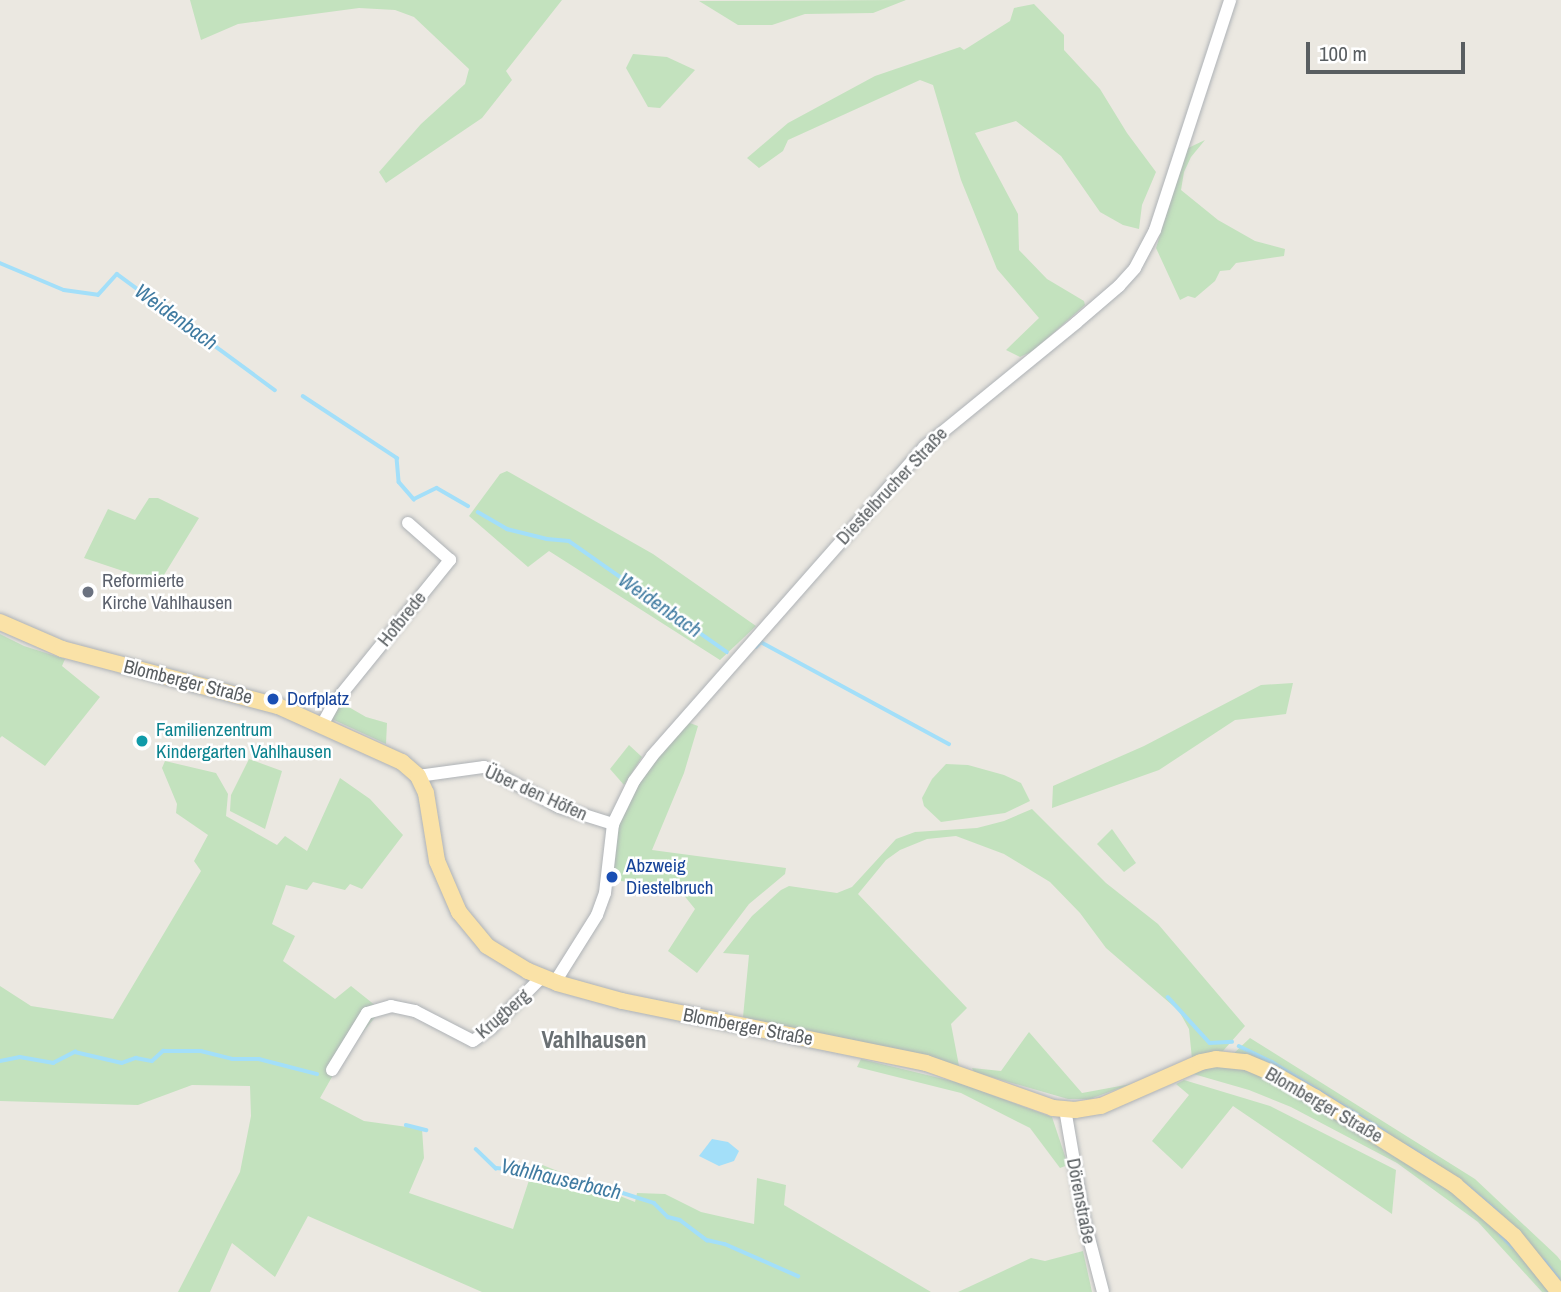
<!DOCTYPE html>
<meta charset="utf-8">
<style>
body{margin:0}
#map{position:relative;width:1561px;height:1292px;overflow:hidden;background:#ebe8e1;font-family:"Archivo Narrow",sans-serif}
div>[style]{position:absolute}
.green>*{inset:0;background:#c3e2be}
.water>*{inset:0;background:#a3dff9}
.stream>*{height:3.5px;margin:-1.75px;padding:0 1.75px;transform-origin:1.75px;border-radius:1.75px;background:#a3dff9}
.roads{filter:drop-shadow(0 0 2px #aeb2b6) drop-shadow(0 0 2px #aeb2b6)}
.minor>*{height:12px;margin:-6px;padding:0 6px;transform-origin:6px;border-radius:6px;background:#fff}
.major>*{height:16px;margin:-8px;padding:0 8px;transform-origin:8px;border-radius:8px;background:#fae2a7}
.dots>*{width:19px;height:19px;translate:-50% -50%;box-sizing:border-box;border:4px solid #fff;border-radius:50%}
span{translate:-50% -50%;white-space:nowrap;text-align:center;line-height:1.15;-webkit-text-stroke:5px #fff;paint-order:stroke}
.street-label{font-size:19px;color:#595e61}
.worship-label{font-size:19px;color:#5b616d}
.left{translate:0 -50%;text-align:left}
.transit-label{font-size:19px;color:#164399}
.culture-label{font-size:19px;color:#0d838f}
.water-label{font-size:21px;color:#407ba1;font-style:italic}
.quarter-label{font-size:23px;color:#6a7073;font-weight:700}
.scale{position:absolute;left:1306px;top:42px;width:159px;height:32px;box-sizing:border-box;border:4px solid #595e61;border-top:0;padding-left:9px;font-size:21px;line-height:24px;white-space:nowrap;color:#595e61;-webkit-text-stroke:5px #fff;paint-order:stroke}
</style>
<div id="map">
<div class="green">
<div style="clip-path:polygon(190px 0,562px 0,506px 71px,512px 80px,482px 118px,386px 183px,379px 172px,421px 124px,465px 84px,469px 69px,414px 17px,395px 10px,359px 8px,238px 24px,201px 40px)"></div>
<div style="clip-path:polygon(906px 0,873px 13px,805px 14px,772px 25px,738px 25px,699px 1px)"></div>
<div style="clip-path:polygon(1034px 4px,1064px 35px,1064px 50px,1100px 89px,1127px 133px,1156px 172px,1142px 205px,1139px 229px,1123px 225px,1100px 212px,1061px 156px,1016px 121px,975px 133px,1018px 214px,1019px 250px,1047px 279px,1084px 301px,1085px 305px,1033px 351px,1020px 357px,1006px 350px,1039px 318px,997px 269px,961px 180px,933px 85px,920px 80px,788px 140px,783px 151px,759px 168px,747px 158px,788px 123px,875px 76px,960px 47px,964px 50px,1010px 21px,1014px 8px)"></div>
<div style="clip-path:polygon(633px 54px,667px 57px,695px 70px,660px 108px,648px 107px,626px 68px)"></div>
<div style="clip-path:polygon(1205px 140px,1191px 157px,1184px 172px,1181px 190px,1218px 220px,1255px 241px,1285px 249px,1284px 256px,1236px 263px,1230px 270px,1220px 271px,1215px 281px,1195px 298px,1188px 296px,1180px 300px,1156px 248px,1186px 149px)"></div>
<div style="clip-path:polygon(507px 471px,653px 554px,756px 626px,720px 660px,549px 551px,528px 567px,469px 516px,500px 474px)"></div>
<div style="clip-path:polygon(149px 498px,158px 498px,199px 518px,159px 583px,84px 558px,108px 509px,135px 520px)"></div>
<div style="clip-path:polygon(0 634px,24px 646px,65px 659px,62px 666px,100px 697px,45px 766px,2px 736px,0 738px)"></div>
<div style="clip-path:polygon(1293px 683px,1286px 714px,1235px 720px,1159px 770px,1052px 808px,1053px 786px,1144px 746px,1261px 685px)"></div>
<div style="clip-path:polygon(340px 702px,366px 717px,387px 723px,386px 744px,332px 719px)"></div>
<div style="clip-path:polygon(687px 722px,698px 726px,684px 773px,652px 850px,786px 868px,785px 874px,749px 904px,697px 973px,668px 951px,695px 909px,678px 888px,613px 880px,619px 822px,639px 782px)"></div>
<div style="clip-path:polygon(629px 745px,642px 757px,624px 785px,610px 769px)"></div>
<div style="clip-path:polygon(249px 759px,282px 771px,265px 829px,230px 811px,231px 795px)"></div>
<div style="clip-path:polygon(165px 761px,216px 773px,228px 794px,226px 816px,277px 845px,285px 836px,307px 851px,340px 778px,370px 799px,403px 835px,362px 889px,350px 884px,345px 890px,313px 882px,307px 890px,286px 885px,272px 924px,295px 936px,283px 961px,335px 999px,351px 986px,381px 1010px,345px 1054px,320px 1098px,364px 1121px,422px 1129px,424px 1158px,409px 1193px,513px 1229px,535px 1162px,635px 1202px,637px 1193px,665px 1194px,701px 1212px,754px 1224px,757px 1178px,786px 1185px,784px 1205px,931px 1292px,482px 1292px,308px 1216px,275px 1277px,232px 1243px,210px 1292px,178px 1292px,240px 1172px,251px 1116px,250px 1086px,192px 1085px,138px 1105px,0 1101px,0 986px,31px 1006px,113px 1019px,201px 871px,194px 861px,208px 835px,176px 813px,177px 804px,162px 768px)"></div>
<div style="clip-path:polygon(946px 764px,968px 765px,1004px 775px,1021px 783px,1030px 801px,1005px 813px,941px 822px,924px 806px,922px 798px,932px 779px)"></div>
<div style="clip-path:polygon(1032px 809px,1106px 883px,1158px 924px,1245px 1026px,1223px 1051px,1192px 1059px,1189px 1029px,1179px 1011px,1106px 948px,1080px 913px,1050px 882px,1004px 854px,956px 836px,927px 839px,900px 850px,886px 860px,858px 894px,967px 1008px,951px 1024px,959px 1066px,743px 1017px,749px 955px,723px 953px,752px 916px,781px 890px,789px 886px,837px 893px,852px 887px,896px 839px,915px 832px,977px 828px,1004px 821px)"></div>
<div style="clip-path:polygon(1112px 829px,1136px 863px,1124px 872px,1097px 844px)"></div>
<div style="clip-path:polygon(1029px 1032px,1082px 1093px,1131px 1084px,1090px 1099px,1068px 1099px,974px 1072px,972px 1068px,1001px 1071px)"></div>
<div style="clip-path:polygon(1250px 1038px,1475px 1179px,1557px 1256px,1561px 1261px,1561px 1288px,1493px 1211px,1232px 1055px)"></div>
<div style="clip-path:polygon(861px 1059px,956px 1082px,1052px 1117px,1068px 1165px,1060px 1168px,1030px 1128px,961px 1093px,857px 1067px)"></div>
<div style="clip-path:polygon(1214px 1065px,1244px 1067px,1350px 1123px,1487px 1216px,1553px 1292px,1542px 1292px,1478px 1222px,1397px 1163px,1291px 1107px,1249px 1090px,1190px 1073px)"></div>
<div style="clip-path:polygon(1184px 1080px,1270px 1106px,1396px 1170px,1392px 1214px,1233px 1106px,1182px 1169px,1152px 1141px,1189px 1095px,1176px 1084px)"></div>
<div style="clip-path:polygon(1083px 1251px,1092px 1292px,958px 1292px,1031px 1258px,1045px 1261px)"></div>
</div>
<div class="water">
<div style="clip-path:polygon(712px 1139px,728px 1142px,739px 1151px,734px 1161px,719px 1166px,699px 1156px)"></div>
</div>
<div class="stream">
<div style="left:0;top:263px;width:69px;rotate:22.9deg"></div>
<div style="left:64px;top:290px;width:34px;rotate:8deg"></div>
<div style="left:98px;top:295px;width:28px;rotate:-48deg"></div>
<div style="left:117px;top:274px;width:196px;rotate:36.3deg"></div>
<div style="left:303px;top:396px;width:113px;rotate:33.4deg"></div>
<div style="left:397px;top:458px;width:24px;rotate:85deg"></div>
<div style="left:399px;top:482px;width:23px;rotate:49deg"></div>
<div style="left:414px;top:499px;width:25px;rotate:-26deg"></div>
<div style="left:437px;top:488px;width:36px;rotate:30deg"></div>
<div style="left:478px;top:512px;width:34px;rotate:30deg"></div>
<div style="left:507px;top:529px;width:41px;rotate:14deg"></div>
<div style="left:547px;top:539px;width:22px;rotate:5deg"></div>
<div style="left:569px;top:541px;width:193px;rotate:35.1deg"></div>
<div style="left:756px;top:647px;width:7px;rotate:-45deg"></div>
<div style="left:761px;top:642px;width:214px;rotate:28.5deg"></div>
<div style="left:1168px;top:997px;width:62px;rotate:47.6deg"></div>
<div style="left:1210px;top:1043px;width:22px;rotate:-3deg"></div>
<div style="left:1239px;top:1046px;width:37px;rotate:26deg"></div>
<div style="left:1272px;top:1062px;width:134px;rotate:31.6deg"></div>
<div style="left:0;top:1061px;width:20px;rotate:-11deg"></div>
<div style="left:20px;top:1057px;width:34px;rotate:10deg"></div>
<div style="left:53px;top:1063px;width:25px;rotate:-27deg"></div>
<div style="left:75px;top:1052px;width:48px;rotate:13.2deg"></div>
<div style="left:122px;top:1063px;width:15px;rotate:-20deg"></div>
<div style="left:136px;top:1058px;width:16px;rotate:11deg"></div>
<div style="left:152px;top:1061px;width:15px;rotate:-42deg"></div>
<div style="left:163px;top:1051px;width:38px"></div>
<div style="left:201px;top:1051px;width:32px;rotate:14deg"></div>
<div style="left:232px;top:1059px;width:27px"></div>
<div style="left:259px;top:1059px;width:60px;rotate:14.5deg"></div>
<div style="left:406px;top:1125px;width:21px;rotate:14deg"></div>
<div style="left:1407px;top:1146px;width:34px;rotate:32deg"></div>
<div style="left:476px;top:1149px;width:28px;rotate:44deg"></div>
<div style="left:496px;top:1168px;width:22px;rotate:5deg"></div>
<div style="left:518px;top:1170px;width:36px;rotate:16deg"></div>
<div style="left:553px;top:1180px;width:45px;rotate:6.3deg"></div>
<div style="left:598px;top:1185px;width:59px;rotate:17.8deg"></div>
<div style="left:654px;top:1203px;width:20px;rotate:45deg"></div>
<div style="left:668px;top:1217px;width:12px;rotate:14deg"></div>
<div style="left:680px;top:1220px;width:34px;rotate:37deg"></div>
<div style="left:707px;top:1240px;width:18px;rotate:13deg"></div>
<div style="left:725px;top:1244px;width:80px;rotate:23.7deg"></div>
<div style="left:1465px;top:1184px;width:45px;rotate:40.5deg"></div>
<div style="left:1501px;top:1235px;width:17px;rotate:45deg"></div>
<div style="left:1544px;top:1260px;width:23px;rotate:52deg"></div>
</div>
<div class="roads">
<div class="minor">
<div style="left:322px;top:725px;width:26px;rotate:-61deg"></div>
<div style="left:335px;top:702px;width:183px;rotate:-51deg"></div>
<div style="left:450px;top:560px;width:56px;rotate:-138.6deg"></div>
<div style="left:418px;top:776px;width:67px;rotate:-7.8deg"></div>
<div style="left:484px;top:767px;width:85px;rotate:28.1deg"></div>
<div style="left:559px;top:807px;width:57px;rotate:17.5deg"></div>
<div style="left:555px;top:982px;width:79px;rotate:-57.9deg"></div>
<div style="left:597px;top:915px;width:23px;rotate:-70deg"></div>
<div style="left:605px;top:893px;width:69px;rotate:-83.4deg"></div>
<div style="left:613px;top:824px;width:48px;rotate:-64deg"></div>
<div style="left:634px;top:781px;width:31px;rotate:-54deg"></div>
<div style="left:652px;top:756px;width:412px;rotate:-48.6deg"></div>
<div style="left:924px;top:447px;width:196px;rotate:-39.2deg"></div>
<div style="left:1076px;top:323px;width:57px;rotate:-40.7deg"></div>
<div style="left:1119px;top:286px;width:24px;rotate:-48deg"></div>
<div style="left:1135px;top:268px;width:43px;rotate:-62.2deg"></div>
<div style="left:1155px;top:230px;width:242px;rotate:-71.9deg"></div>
<div style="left:332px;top:1070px;width:67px;rotate:-58.4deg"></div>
<div style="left:367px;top:1013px;width:25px;rotate:-16deg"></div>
<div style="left:391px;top:1006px;width:25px;rotate:12deg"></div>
<div style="left:415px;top:1011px;width:65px;rotate:27.3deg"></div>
<div style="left:473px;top:1041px;width:22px;rotate:-36deg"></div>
<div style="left:491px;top:1028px;width:72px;rotate:-45deg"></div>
<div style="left:1065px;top:1109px;width:112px;rotate:80.2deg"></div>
<div style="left:1084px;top:1219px;width:75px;rotate:75.4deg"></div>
</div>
<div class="major">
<div style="left:0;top:622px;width:68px;rotate:23.5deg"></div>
<div style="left:62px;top:649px;width:223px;rotate:14.8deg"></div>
<div style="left:278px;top:706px;width:136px;rotate:24.3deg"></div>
<div style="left:402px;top:762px;width:21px;rotate:41deg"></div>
<div style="left:418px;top:776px;width:19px;rotate:65deg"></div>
<div style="left:426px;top:793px;width:69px;rotate:80.8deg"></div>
<div style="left:437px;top:861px;width:56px;rotate:66.7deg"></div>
<div style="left:459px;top:912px;width:44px;rotate:50.5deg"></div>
<div style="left:487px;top:946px;width:48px;rotate:31.4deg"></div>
<div style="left:528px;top:971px;width:31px;rotate:22deg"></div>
<div style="left:557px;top:983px;width:67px;rotate:15.5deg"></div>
<div style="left:622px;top:1001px;width:310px;rotate:11.5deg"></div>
<div style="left:926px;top:1063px;width:135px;rotate:19.5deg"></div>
<div style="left:1053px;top:1108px;width:22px;rotate:5deg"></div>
<div style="left:1075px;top:1110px;width:26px;rotate:-9deg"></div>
<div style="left:1101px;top:1106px;width:109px;rotate:-23.7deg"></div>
<div style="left:1201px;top:1062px;width:15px;rotate:-11deg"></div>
<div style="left:1216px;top:1059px;width:30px;rotate:6deg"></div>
<div style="left:1246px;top:1062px;width:28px;rotate:23deg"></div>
<div style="left:1272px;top:1073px;width:51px;rotate:29.6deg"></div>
<div style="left:1316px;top:1098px;width:164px;rotate:32deg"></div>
<div style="left:1455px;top:1185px;width:78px;rotate:40.8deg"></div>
<div style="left:1514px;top:1236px;width:72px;rotate:51.2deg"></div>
</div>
</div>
<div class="dots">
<div style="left:88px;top:592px;background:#6b7280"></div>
<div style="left:273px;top:699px;background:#1a4fb4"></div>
<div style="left:142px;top:741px;background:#0f9aa8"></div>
<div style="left:612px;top:877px;background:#1a4fb4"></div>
</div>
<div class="street-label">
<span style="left:892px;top:486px;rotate:-47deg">Diestelbrucher Straße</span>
<span style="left:402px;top:619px;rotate:-51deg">Hofbrede</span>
<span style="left:188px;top:682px;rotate:14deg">Blomberger Straße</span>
<span style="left:536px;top:793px;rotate:24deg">Über den Höfen</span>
<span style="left:503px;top:1014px;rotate:-41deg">Krugberg</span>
<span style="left:748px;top:1027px;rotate:11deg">Blomberger Straße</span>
<span style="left:1324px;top:1105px;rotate:30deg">Blomberger Straße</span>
<span style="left:1081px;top:1201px;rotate:79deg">Dörenstraße</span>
</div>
<div class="worship-label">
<span class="left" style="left:102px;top:592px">Reformierte<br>Kirche Vahlhausen</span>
</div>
<div class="transit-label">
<span class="left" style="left:287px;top:699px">Dorfplatz</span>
<span class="left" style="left:626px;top:877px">Abzweig<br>Diestelbruch</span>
</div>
<div class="culture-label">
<span class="left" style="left:156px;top:741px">Familienzentrum<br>Kindergarten Vahlhausen</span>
</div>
<div class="water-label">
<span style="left:176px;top:317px;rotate:36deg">Weidenbach</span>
<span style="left:660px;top:605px;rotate:35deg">Weidenbach</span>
<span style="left:561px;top:1179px;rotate:13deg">Vahlhauserbach</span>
</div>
<div class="quarter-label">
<span style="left:594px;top:1040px">Vahlhausen</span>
</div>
<div class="scale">100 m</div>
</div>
